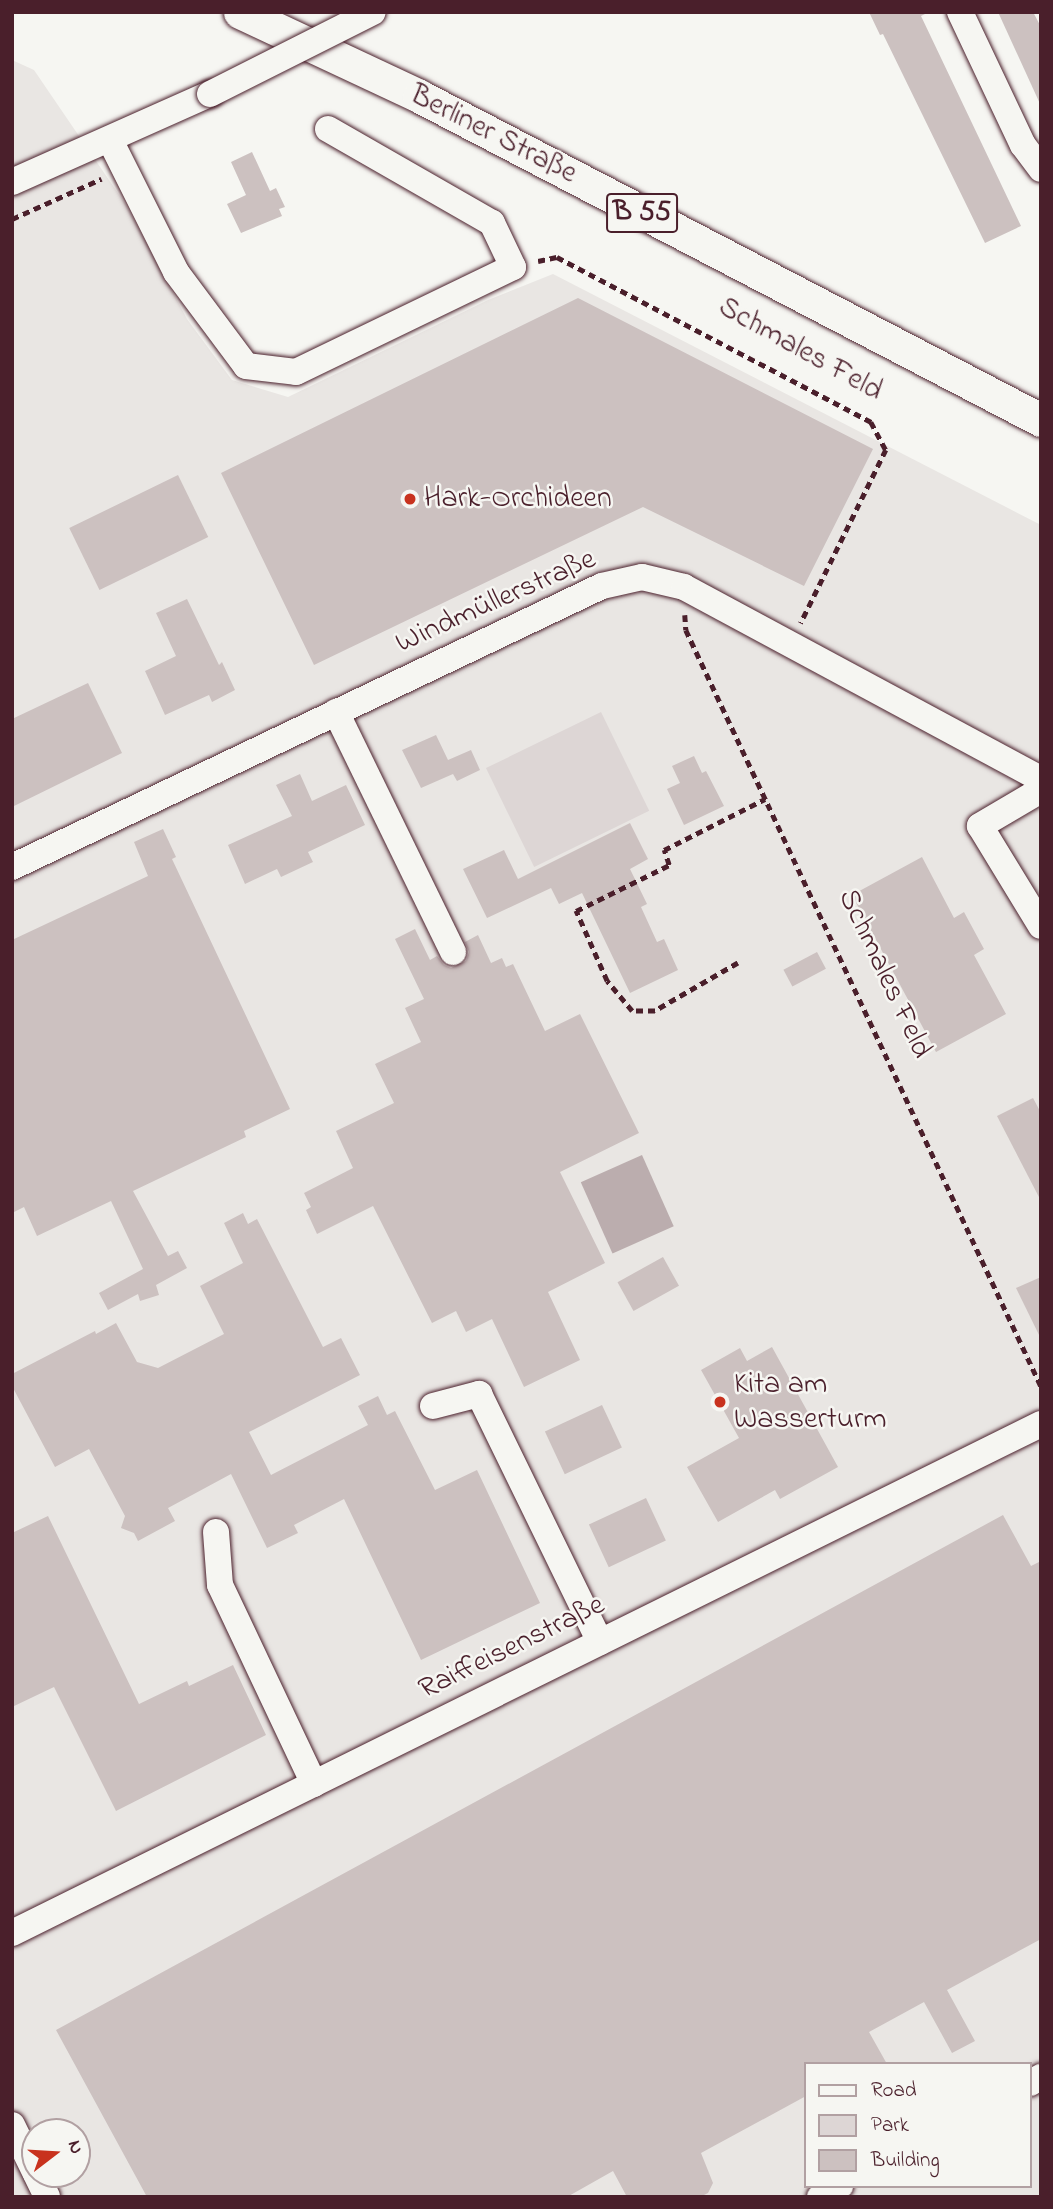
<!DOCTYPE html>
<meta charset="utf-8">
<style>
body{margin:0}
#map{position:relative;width:1053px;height:2209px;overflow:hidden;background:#f6f6f2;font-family:"Indie Flower",sans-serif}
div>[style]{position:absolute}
.built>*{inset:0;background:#e9e6e3}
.green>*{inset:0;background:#ddd6d5;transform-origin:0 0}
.water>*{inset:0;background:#bbadae;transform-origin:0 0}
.building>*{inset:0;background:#ccc1c0;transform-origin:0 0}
.path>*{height:4.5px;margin-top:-2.25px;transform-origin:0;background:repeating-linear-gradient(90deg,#4a1f2b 0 7px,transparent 0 12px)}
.roads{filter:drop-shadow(0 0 2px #4a1f2b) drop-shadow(0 0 2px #4a1f2b)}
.minor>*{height:26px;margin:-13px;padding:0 13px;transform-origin:13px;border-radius:13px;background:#f6f6f2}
.major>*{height:33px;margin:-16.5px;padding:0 16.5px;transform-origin:16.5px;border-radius:16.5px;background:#f6f6f2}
.bridges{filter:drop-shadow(0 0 2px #4a1f2b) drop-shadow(0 0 2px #4a1f2b)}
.minor-bridge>*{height:26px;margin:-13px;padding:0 13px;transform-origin:13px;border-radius:13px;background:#f6f6f2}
.dots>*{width:19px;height:19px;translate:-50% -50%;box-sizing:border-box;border:4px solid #f6f6f2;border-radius:50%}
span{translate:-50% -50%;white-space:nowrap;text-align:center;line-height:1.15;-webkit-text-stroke:5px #f6f6f2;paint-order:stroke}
.shield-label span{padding:2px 5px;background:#f6f6f2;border:2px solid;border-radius:5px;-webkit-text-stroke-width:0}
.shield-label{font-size:28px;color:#4a1f2b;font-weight:700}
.street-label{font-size:30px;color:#4a1f2b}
.poi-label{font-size:30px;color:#4a1f2b}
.left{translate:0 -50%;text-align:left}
.frame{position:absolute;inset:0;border:14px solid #4a1f2b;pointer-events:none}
.legend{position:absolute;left:804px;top:2062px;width:228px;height:126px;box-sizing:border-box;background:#f6f6f2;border:2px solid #b1a0a2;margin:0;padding:9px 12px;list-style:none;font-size:21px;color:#4a1f2b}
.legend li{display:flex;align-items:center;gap:14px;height:35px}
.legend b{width:35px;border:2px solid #b1a0a2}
.north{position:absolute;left:21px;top:2118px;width:70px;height:70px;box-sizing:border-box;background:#f6f6f2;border:2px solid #b1a0a2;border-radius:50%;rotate:73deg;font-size:19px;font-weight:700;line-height:28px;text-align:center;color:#4a1f2b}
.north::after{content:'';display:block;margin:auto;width:24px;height:32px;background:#c8321e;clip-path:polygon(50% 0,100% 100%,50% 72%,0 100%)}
</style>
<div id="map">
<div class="built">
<div style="clip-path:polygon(evenodd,12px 60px,34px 70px,126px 205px,187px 319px,232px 380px,288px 397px,488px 300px,553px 274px,1041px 525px,1041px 2197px,12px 2197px,12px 60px,806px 2064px,1030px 2064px,1030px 2186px,806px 2186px,806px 2064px,12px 60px,35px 2132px,77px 2132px,77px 2174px,35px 2174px,35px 2132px)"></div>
</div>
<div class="green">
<div style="left:601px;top:712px;width:110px;height:128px;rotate:64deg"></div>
</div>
<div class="water">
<div style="left:642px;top:1155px;width:78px;height:67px;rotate:66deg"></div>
</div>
<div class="building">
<div style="clip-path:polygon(869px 12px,929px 12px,921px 16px,1021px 226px,985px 243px,883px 34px,880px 35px)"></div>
<div style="clip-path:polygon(998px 12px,1033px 12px,1041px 27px,1041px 106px)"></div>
<div style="clip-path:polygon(252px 152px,270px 191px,276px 188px,285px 207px,279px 209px,282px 216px,241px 233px,227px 204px,246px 195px,231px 162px)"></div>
<div style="clip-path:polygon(578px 298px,873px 449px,804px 586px,643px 507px,314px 665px,221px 473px)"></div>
<div style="left:178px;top:475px;width:69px;height:121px;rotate:64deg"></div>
<div style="clip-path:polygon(187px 599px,219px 665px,222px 662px,235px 690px,212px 702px,209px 695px,165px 715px,145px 671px,176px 656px,156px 613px)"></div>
<div style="clip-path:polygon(88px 683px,122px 753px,12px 807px,12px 719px)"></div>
<div style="clip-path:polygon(436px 735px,448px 760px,471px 750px,480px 770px,457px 781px,453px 774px,421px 788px,402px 750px)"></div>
<div style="clip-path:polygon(694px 756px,702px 773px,706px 771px,724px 806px,684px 825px,667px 789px,680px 783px,672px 766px)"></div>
<div style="clip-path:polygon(300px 774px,312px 801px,346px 785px,365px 825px,308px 852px,313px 862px,281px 877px,277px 869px,245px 884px,228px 845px,292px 816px,276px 785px)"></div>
<div style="clip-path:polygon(630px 823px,648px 859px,630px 869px,647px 904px,641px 907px,657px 942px,664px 939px,678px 970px,630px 993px,582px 893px,559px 904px,551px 888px,487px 918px,463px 869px,504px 850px,518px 879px)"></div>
<div style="clip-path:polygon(163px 829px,176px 857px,172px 859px,290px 1109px,244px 1131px,246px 1137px,133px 1191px,168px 1256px,178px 1251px,187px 1268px,156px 1285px,159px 1295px,140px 1301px,138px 1294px,108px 1310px,99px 1293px,143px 1269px,111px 1201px,37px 1236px,24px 1207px,12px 1213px,12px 940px,148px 876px,134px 842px)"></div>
<div style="clip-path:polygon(922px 857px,954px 918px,964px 912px,984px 949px,974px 955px,1006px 1014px,936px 1052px,852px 895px)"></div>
<div style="clip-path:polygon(415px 929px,430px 960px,437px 956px,444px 965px,451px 968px,466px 961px,469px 952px,465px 942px,478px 935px,491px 963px,502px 958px,506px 967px,513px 964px,545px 1031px,580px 1014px,639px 1133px,560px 1172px,605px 1263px,548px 1292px,580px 1360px,524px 1387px,492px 1319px,466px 1332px,456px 1311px,432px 1323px,373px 1206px,317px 1234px,306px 1210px,311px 1207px,304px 1193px,353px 1168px,336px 1131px,394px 1103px,375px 1064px,421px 1042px,405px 1008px,424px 999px,395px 939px)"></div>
<div style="left:817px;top:952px;width:19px;height:38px;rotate:62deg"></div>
<div style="clip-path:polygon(1033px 1098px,1041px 1113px,1041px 1201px,997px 1116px)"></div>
<div style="clip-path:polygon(243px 1213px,248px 1224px,257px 1219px,323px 1347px,341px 1338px,360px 1375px,249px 1432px,271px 1475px,368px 1425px,358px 1406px,378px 1396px,387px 1415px,395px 1411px,435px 1490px,477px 1470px,540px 1603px,421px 1660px,344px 1499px,294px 1525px,298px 1533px,267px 1548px,231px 1474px,168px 1508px,175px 1521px,138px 1541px,134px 1533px,121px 1528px,125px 1516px,89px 1449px,55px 1467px,12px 1386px,12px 1374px,95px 1331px,96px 1334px,116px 1323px,137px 1362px,158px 1368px,224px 1334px,200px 1286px,243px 1263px,224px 1223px)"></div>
<div style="left:663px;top:1257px;width:33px;height:52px;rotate:61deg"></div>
<div style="clip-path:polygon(1041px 1277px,1041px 1339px,1016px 1288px)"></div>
<div style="clip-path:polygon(772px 1347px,838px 1467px,780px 1499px,775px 1490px,718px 1522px,687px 1467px,739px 1438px,701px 1370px,740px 1348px,747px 1361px)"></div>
<div style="left:602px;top:1405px;width:47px;height:63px;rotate:65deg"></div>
<div style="left:646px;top:1498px;width:47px;height:63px;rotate:65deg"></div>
<div style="clip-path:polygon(1003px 1515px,1031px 1566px,1041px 1561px,1041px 1939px,947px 1990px,975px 2041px,952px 2053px,924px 2002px,869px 2032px,887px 2064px,806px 2064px,806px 2096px,701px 2153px,713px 2183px,708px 2193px,700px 2197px,627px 2197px,613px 2171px,567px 2197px,147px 2197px,56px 2030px)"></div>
<div style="clip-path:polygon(48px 1516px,139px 1704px,187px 1681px,189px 1686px,233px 1665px,266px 1735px,116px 1811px,54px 1687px,12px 1707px,12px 1533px)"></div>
</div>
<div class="path">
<div style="left:12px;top:219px;width:98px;rotate:-24.2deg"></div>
<div style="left:538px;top:261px;width:19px;rotate:-12deg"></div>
<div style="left:557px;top:257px;width:355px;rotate:27.7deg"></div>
<div style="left:871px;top:422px;width:32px;rotate:62deg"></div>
<div style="left:886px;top:450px;width:193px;rotate:116.2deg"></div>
<div style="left:685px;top:615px;width:15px;rotate:86deg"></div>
<div style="left:686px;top:630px;width:835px;rotate:64.85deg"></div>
<div style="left:738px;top:963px;width:96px;rotate:150deg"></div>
<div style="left:655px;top:1011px;width:23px;rotate:180deg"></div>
<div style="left:632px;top:1011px;width:39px;rotate:-130deg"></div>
<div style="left:607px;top:981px;width:77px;rotate:-113.9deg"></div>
<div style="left:576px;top:911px;width:104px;rotate:-26.3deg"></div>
<div style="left:669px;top:865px;width:16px;rotate:-108deg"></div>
<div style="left:664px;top:850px;width:113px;rotate:-26.8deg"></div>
</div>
<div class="roads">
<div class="minor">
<div style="left:960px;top:12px;width:147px;rotate:64.7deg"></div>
<div style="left:1023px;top:145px;width:30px;rotate:53deg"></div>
<div style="left:110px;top:140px;width:148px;rotate:63.4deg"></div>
<div style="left:176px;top:272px;width:117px;rotate:53.3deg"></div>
<div style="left:246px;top:366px;width:50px;rotate:6.8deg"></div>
<div style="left:296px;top:372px;width:241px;rotate:-25.8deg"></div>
<div style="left:513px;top:267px;width:49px;rotate:-115.5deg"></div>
<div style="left:492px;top:223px;width:189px;rotate:-150.2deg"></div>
<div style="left:12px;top:182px;width:217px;rotate:-24deg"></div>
<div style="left:336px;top:712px;width:267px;rotate:64deg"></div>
<div style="left:1041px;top:790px;width:71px;rotate:149.5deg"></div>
<div style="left:980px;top:826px;width:117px;rotate:58.6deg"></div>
<div style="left:12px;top:867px;width:653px;rotate:-25.47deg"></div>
<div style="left:602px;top:586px;width:41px;rotate:-12.7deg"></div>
<div style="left:642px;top:577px;width:43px;rotate:13.4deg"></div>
<div style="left:684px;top:587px;width:405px;rotate:28.3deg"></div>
<div style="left:433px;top:1406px;width:48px;rotate:-14.6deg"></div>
<div style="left:479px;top:1394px;width:276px;rotate:64deg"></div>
<div style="left:216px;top:1532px;width:53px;rotate:85.7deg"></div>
<div style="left:220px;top:1585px;width:220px;rotate:64.7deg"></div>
<div style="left:12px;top:1933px;width:1148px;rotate:-26.32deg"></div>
<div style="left:1030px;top:2083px;width:13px;rotate:-29deg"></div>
<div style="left:12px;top:2125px;width:52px;rotate:63.9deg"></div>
<div style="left:36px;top:2174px;width:25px;rotate:64deg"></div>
<div style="left:820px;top:2197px;width:23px;rotate:-29deg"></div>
</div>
<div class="major">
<div style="left:240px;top:12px;width:198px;rotate:25.1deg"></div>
<div style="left:419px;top:96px;width:701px;rotate:27.52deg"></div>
</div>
</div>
<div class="bridges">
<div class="minor-bridge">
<div style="left:210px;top:94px;width:182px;rotate:-26.7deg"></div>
</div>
</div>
<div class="dots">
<div style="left:410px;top:499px;background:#c8321e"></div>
<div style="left:720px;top:1402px;background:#c8321e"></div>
</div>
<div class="shield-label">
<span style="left:642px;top:213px">B 55</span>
</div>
<div class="street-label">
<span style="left:493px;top:135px;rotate:27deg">Berliner Straße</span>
<span style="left:800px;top:350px;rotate:29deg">Schmales Feld</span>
<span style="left:496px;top:602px;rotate:-24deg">Windmüllerstraße</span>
<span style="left:884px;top:974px;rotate:65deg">Schmales Feld</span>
<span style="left:512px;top:1648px;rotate:-26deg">Raiffeisenstraße</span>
</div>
<div class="poi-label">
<span class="left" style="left:424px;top:499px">Hark-Orchideen</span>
<span class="left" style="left:734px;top:1402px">Kita am<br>Wasserturm</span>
</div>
<div class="frame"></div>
<ul class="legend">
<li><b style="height:9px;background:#f6f6f2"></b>Road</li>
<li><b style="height:19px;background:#ddd6d5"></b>Park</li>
<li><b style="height:19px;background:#ccc1c0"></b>Building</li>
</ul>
<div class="north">N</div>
</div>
